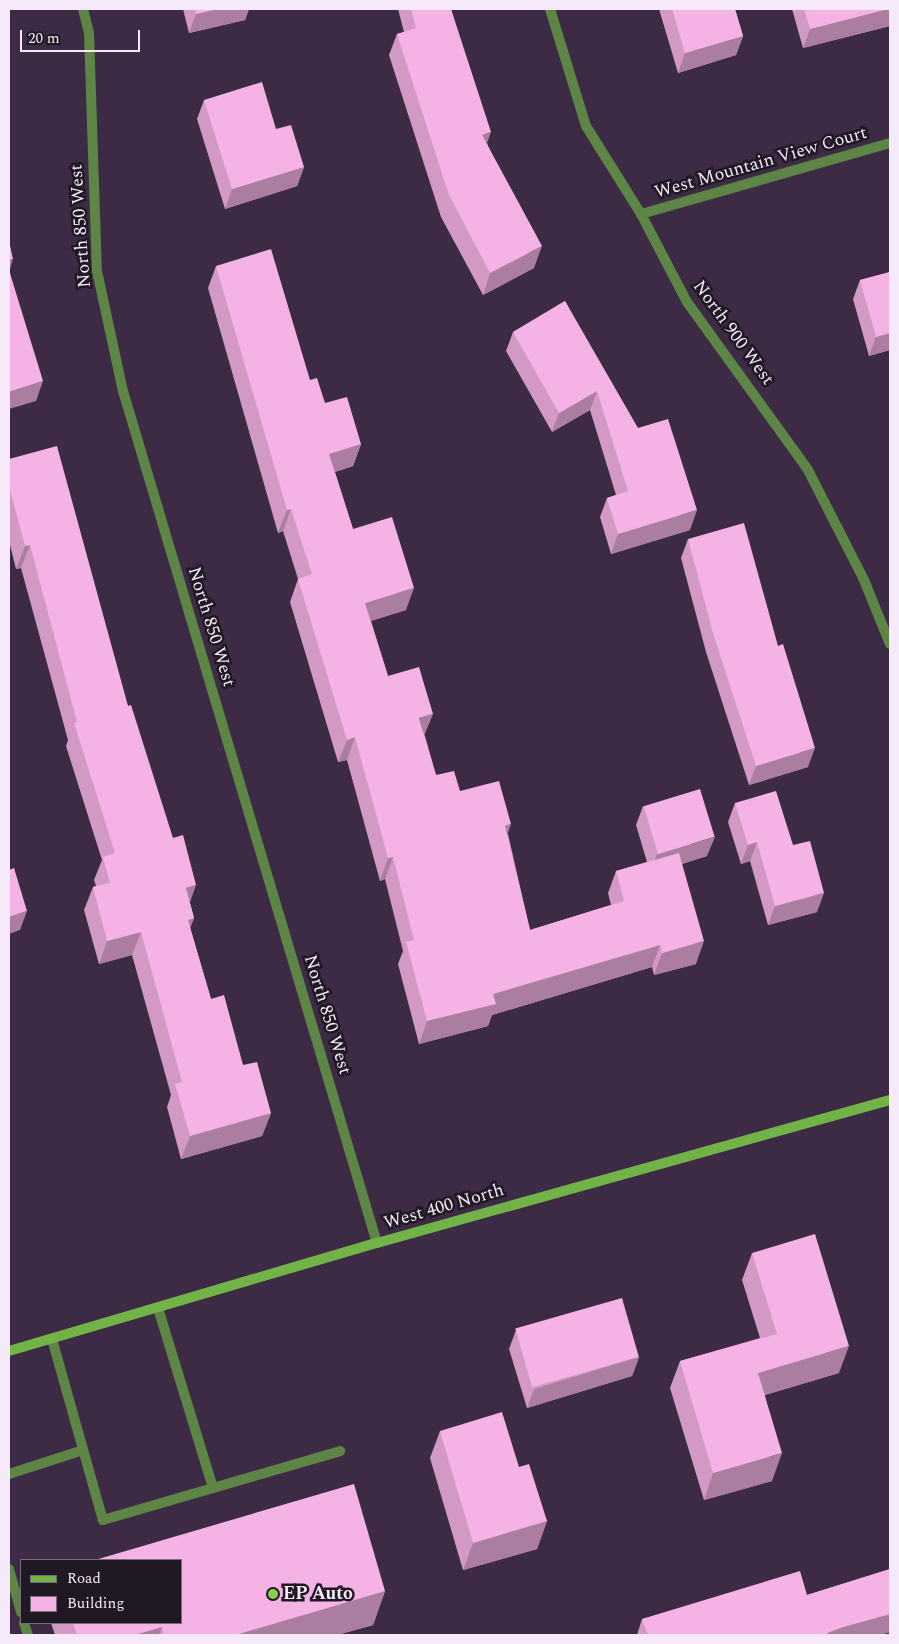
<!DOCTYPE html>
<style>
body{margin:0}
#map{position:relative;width:899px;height:1644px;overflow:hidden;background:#3d2b45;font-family:Spectral,serif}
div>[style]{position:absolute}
.lane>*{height:10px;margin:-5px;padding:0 5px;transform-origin:5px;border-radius:5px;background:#5d8545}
.street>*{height:10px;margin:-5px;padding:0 5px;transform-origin:5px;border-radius:5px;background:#5d8545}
.secondary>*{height:10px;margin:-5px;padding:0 5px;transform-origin:5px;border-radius:5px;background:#72b347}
.wall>*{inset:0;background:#d299c5}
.shaded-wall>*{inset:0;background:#ab7da0}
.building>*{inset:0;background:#f4b2e5;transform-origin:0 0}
.dots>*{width:14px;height:14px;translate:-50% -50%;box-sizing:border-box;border:2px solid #201823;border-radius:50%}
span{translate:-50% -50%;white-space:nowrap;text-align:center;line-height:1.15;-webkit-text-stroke:5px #201823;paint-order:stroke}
.street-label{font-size:18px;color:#f5e9fa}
.poi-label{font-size:18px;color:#f5e9fa;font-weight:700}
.left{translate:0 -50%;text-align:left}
.frame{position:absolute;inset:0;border:10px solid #f5e9fa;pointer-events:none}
.legend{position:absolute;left:20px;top:1559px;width:162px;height:65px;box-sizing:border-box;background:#201823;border:1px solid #756c79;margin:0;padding:6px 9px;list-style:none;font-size:15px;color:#f5e9fa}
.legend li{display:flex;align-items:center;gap:10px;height:25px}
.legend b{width:25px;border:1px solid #756c79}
.scale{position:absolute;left:20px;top:30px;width:120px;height:22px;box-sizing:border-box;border:2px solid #f5e9fa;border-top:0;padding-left:6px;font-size:15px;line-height:18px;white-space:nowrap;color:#f5e9fa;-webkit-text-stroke:4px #201823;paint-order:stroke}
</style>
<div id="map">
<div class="lane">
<div style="left:158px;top:1308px;width:188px;rotate:73deg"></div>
<div style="left:52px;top:1339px;width:188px;rotate:74.3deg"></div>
<div style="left:103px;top:1520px;width:247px;rotate:-16.2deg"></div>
<div style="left:9px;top:1474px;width:78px;rotate:-18deg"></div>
<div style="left:9px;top:1569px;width:45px;rotate:74.4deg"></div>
<div style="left:24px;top:1623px;width:13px;rotate:72deg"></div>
</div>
<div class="street">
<div style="left:83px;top:9px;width:25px;rotate:76deg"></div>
<div style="left:89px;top:33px;width:238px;rotate:88.1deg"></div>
<div style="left:97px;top:271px;width:123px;rotate:77.8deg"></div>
<div style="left:123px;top:391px;width:889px;rotate:73.4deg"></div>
<div style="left:550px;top:9px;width:122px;rotate:72.9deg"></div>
<div style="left:586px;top:126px;width:104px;rotate:58deg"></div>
<div style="left:641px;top:214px;width:99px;rotate:62.4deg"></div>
<div style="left:687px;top:302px;width:207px;rotate:54.2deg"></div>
<div style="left:808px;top:470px;width:123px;rotate:63deg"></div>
<div style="left:864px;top:580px;width:69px;rotate:67.9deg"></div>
<div style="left:641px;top:214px;width:259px;rotate:-15.9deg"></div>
</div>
<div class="secondary">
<div style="left:9px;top:1351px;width:384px;rotate:-16.4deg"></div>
<div style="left:377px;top:1243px;width:533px;rotate:-15.58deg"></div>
</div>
<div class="wall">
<div style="clip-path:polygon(183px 9px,249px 9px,245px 20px,189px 33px)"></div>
<div style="clip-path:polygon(398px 9px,451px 9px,487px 143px,534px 268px,483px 295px,441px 217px,389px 55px,397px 34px,404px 32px)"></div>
<div style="clip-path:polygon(659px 9px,735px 9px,743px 36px,736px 55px,678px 73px)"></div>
<div style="clip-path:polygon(792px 9px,890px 9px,890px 26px,803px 48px)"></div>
<div style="clip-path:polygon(204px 100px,304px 167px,297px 186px,225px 209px,197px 119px)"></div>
<div style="clip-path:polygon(216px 266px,310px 380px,325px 403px,361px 444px,353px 466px,335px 472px,353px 529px,406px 610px,371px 621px,388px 676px,425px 736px,436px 775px,460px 791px,508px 834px,530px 930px,611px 905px,608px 893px,616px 871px,647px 862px,636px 825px,643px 806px,707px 856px,682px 864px,696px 964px,654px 975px,652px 967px,492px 1015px,488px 1026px,419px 1044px,398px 964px,403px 951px,385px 879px,380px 881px,347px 760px,338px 762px,290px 602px,298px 579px,283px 531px,278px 533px,208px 288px)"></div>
<div style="clip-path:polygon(890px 272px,890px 350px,869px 356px,853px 299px,860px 280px)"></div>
<div style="clip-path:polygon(565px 301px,690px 530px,611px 554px,600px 517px,607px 498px,616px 495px,590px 410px,552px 432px,506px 351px,513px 332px)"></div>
<div style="clip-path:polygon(9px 459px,128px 706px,190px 903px,194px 918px,190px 928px,211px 999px,243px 1065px,271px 1113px,262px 1136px,181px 1159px,167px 1107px,171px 1095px,132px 955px,99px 964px,84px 910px,93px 887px,96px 886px,94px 880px,102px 860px,66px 746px,68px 740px,21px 568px,16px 569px,9px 541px)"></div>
<div style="clip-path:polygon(688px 539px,808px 767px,749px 785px,706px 652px,681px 558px)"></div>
<div style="clip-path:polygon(735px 803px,793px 845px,817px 912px,768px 925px,750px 861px,741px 864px,728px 822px)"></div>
<div style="clip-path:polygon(752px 1253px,839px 1373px,765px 1395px,772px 1481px,704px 1500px,670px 1388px,680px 1361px,760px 1338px,742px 1280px)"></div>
<div style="clip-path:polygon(516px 1330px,639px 1357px,632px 1376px,527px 1408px,509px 1349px)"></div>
<div style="clip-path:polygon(440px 1431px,519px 1467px,547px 1521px,537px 1549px,463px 1570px,430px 1458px)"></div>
<div style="clip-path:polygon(890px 1569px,890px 1632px,879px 1635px,637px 1635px,642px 1619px,807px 1595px)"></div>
<div style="clip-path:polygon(385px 1591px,373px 1625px,337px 1635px,55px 1635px,51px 1623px,181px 1623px)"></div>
</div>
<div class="shaded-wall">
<div style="clip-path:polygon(218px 9px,249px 9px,245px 20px,189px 33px,196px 14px)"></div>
<div style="clip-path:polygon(888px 9px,890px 9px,890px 26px,803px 48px,810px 29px)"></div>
<div style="clip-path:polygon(743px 36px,736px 55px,678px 73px,685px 53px)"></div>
<div style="clip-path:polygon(491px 132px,483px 154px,482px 135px)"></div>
<div style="clip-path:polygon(304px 167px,297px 186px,225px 209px,232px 189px)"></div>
<div style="clip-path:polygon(542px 246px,534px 268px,483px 295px,490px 273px)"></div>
<div style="clip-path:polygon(13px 259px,9px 272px,9px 260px)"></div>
<div style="clip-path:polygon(890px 333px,890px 350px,869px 356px,876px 337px)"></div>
<div style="clip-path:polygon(43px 381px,36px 401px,9px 409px,9px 392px)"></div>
<div style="clip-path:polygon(597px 391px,590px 410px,552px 432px,559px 413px)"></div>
<div style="clip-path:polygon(361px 444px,353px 466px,321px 476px,329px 454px)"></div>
<div style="clip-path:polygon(291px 509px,283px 531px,278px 533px,287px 510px)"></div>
<div style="clip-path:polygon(697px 510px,690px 530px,611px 554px,618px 534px)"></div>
<div style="clip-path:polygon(30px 545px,21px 568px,16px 569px,25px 546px)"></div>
<div style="clip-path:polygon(414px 588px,406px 610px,357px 625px,365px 603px)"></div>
<div style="clip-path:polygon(433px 714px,424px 736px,419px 718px)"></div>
<div style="clip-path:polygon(355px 737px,347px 760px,338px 762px,347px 740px)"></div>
<div style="clip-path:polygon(815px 748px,808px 767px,749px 785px,756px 766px)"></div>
<div style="clip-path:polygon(511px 824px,503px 847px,505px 826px)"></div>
<div style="clip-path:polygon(715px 837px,707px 856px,650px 873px,657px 854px)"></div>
<div style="clip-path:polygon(757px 842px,750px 861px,741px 864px,748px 845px)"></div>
<div style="clip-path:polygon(393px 857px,385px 879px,380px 881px,388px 858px)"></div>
<div style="clip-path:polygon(196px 885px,188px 908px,186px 888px)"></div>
<div style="clip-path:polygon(824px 893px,817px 912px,768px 925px,775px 906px)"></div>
<div style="clip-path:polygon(27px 911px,20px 930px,9px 934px,9px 917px)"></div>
<div style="clip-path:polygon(194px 918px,185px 941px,188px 920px)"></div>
<div style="clip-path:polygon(141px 932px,132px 955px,99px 964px,107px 941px)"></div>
<div style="clip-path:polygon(704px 941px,696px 964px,654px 975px,662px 953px)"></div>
<div style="clip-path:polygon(660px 945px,652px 967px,492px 1015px,488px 1026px,419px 1044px,427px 1021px,493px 994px)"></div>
<div style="clip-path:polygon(271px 1113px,262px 1136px,181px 1159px,190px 1136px)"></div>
<div style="clip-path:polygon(849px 1346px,839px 1373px,748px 1400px,758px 1373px)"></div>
<div style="clip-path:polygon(639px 1357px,632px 1376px,527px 1408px,534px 1389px)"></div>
<div style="clip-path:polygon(782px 1453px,772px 1481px,704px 1500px,713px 1473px)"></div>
<div style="clip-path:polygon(547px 1521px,537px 1549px,463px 1570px,473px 1543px)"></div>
<div style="clip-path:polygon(385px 1591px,373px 1625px,337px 1635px,235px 1635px)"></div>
<div style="clip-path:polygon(890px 1614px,890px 1632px,879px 1635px,826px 1635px,827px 1633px,843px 1627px)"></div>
<div style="clip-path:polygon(162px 1627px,159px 1635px,134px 1635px)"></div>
</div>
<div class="building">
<div style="clip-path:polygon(195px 9px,218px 9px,196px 14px)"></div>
<div style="clip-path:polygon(411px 9px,451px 9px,491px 132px,482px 135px,542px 246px,490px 273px,449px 195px,397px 34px,416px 28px)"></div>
<div style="clip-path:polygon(672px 9px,735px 9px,743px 36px,685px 53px)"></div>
<div style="clip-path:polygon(804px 9px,888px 9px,810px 29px)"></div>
<div style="clip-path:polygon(262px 82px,276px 129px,291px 125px,304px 167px,232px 189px,204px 100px)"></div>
<div style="clip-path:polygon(9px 241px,13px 259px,9px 260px)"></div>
<div style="clip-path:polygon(271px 249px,310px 380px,317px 378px,325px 403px,347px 397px,361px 444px,329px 454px,353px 529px,392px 517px,414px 588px,365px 603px,388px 676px,419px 667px,433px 714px,419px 718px,436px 775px,454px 771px,460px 791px,499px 781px,511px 824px,505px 826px,530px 930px,624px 901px,616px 871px,679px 853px,704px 941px,662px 953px,660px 945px,493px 994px,496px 1004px,427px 1021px,406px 942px,414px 940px,393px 857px,388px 858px,355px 737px,347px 740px,298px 579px,312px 574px,291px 509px,287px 510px,216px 266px)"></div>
<div style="clip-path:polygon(9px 270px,43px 381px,9px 392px)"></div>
<div style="clip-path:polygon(890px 272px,890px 333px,876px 337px,860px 280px)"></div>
<div style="clip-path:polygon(565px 301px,638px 428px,668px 419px,697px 510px,618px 534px,607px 498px,628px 491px,597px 391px,559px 413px,513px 332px)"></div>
<div style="clip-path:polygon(57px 446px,128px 706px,131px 705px,173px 838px,183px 835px,196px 885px,186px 888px,194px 918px,188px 920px,211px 999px,224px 995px,243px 1065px,257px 1062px,271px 1113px,190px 1136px,175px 1084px,182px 1082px,141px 932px,107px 941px,93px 887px,110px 883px,103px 857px,115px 853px,74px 723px,77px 722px,30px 545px,25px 546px,9px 486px,9px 459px)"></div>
<div style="clip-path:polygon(744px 523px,778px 646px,783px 644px,815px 748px,756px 766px,713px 633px,688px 539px)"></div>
<div style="left:700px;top:789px;width:50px;height:59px;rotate:73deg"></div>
<div style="clip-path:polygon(776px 791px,793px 845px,810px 841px,824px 893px,775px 906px,757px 842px,748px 845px,735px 803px)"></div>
<div style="clip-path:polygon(14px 868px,27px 911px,9px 917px,9px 870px)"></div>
<div style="clip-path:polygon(815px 1234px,849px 1346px,758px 1373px,782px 1453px,713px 1473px,680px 1361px,777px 1334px,752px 1253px)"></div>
<div style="left:622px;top:1298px;width:61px;height:111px;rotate:74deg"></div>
<div style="clip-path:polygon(502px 1412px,519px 1467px,529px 1464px,547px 1521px,473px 1543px,440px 1431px)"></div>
<div style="clip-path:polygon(354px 1484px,385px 1591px,235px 1635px,164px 1635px,162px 1627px,134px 1635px,77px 1635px,73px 1623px,181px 1623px,181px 1560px,95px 1560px)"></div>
<div style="clip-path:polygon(890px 1569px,890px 1614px,843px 1627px,827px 1633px,827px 1635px,648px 1635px,642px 1619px,800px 1571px,807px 1595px)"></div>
</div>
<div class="dots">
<div style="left:273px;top:1594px;background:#83d04f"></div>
</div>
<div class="street-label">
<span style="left:761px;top:163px;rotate:-16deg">West Mountain View Court</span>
<span style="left:81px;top:226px;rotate:-94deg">North 850 West</span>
<span style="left:733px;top:333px;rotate:54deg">North 900 West</span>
<span style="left:211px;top:627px;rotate:73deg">North 850 West</span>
<span style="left:327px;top:1015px;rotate:73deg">North 850 West</span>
<span style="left:444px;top:1207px;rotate:-16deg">West 400 North</span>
</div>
<div class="poi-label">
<span class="left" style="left:283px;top:1594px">EP Auto</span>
</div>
<div class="frame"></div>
<ul class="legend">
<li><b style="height:6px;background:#72b347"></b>Road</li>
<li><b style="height:14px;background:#f4b2e5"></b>Building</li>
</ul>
<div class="scale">20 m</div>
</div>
